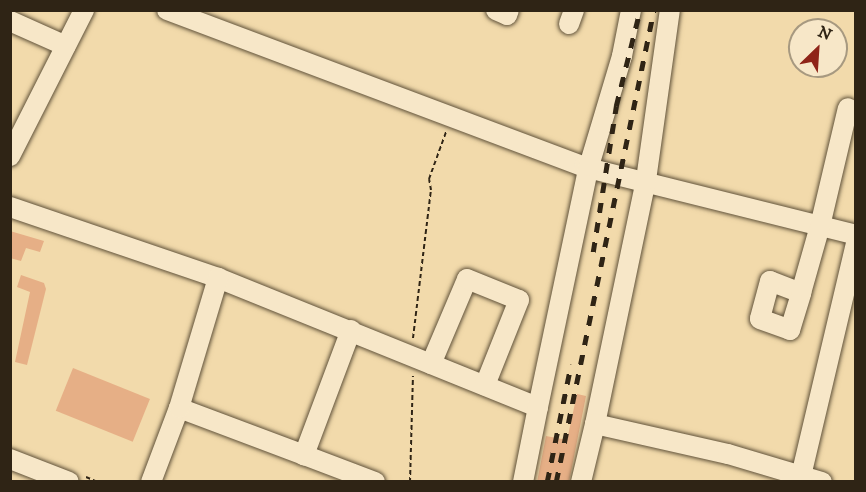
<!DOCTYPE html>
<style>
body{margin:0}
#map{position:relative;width:866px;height:492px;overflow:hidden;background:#f2daab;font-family:"IM FELL DW Pica",serif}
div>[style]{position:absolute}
.building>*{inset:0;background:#e6af86;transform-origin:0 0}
.path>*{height:2px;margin-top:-1px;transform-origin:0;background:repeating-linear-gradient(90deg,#2f2415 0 4.5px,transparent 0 7.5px)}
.roads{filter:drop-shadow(0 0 2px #60523a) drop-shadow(0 0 2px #60523a)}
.minor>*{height:20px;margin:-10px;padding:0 10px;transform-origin:10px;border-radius:10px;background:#f7e7c8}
.rail>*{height:4.5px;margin-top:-2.25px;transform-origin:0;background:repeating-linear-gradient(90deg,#2f2415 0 10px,transparent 0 20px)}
span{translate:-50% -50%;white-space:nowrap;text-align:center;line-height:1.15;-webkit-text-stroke:5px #f7e7c8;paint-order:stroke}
.frame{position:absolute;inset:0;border:12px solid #2f2415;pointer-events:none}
.north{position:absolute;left:788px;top:18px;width:60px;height:60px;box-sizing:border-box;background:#f7e7c8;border:2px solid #a79980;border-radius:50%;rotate:25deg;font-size:16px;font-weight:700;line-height:24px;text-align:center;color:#2f2415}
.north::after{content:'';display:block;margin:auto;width:21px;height:27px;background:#8f2418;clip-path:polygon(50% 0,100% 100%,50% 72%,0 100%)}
</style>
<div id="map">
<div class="building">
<div style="clip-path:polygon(10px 231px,44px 241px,40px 252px,26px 248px,21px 261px,10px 258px)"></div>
<div style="clip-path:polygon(21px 275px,44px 283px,46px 289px,27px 365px,15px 362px,30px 292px,17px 287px)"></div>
<div style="left:73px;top:368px;width:83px;height:46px;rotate:22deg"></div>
<div style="clip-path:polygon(577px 394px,586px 396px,569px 482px,537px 482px,546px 436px,567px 440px)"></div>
</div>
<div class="path">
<div style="left:413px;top:338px;width:149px;rotate:-83.1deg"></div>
<div style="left:431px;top:190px;width:11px;rotate:-100deg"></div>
<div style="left:429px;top:179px;width:50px;rotate:-70.1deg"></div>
<div style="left:86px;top:477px;width:13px;rotate:23deg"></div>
<div style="left:410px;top:482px;width:106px;rotate:-88.4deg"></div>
</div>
<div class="roads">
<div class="minor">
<div style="left:167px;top:10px;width:446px;rotate:20.6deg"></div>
<div style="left:584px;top:167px;width:280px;rotate:14deg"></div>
<div style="left:496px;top:10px;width:12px;rotate:24deg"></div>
<div style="left:507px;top:15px;width:5px;rotate:-68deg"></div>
<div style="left:10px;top:21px;width:61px;rotate:24.1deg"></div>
<div style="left:569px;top:24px;width:15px;rotate:-70deg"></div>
<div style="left:10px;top:156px;width:164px;rotate:-63.1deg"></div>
<div style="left:10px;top:207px;width:220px;rotate:18.8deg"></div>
<div style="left:218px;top:278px;width:345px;rotate:22deg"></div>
<div style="left:538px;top:407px;width:246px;rotate:-78.1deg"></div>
<div style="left:589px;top:166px;width:115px;rotate:-73.3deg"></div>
<div style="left:622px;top:56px;width:47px;rotate:-78.9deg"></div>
<div style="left:801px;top:293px;width:33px;rotate:-159deg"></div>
<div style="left:770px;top:281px;width:39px;rotate:105deg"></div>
<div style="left:760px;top:319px;width:32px;rotate:20deg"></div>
<div style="left:790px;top:330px;width:39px;rotate:-73deg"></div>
<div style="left:801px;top:293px;width:70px;rotate:-74.2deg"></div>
<div style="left:820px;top:226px;width:121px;rotate:-76.7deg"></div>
<div style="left:351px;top:330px;width:134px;rotate:110.6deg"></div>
<div style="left:304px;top:455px;width:76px;rotate:20.8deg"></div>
<div style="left:431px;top:364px;width:92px;rotate:-67deg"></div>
<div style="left:467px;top:279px;width:56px;rotate:22deg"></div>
<div style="left:519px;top:300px;width:92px;rotate:111.8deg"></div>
<div style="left:179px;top:408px;width:134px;rotate:20.6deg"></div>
<div style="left:595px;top:424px;width:249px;rotate:-78.2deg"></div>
<div style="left:646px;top:180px;width:172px;rotate:-82deg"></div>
<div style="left:10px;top:459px;width:63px;rotate:21.3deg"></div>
<div style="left:801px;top:476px;width:238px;rotate:-76.7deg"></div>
<div style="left:151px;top:482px;width:79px;rotate:-69.3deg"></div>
<div style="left:179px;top:408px;width:136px;rotate:-73.3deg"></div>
<div style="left:523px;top:482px;width:76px;rotate:-78.7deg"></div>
<div style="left:581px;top:482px;width:60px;rotate:-76.4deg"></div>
<div style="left:595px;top:424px;width:136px;rotate:12.7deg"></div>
<div style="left:728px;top:454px;width:98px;rotate:16.6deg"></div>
</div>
</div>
<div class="rail">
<div style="left:593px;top:252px;width:148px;rotate:-81deg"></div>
<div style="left:616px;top:106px;width:99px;rotate:-76deg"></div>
<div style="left:547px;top:482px;width:120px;rotate:-78.5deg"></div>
<div style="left:556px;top:482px;width:482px;rotate:-78.3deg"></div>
</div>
<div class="frame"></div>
<div class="north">N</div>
</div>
